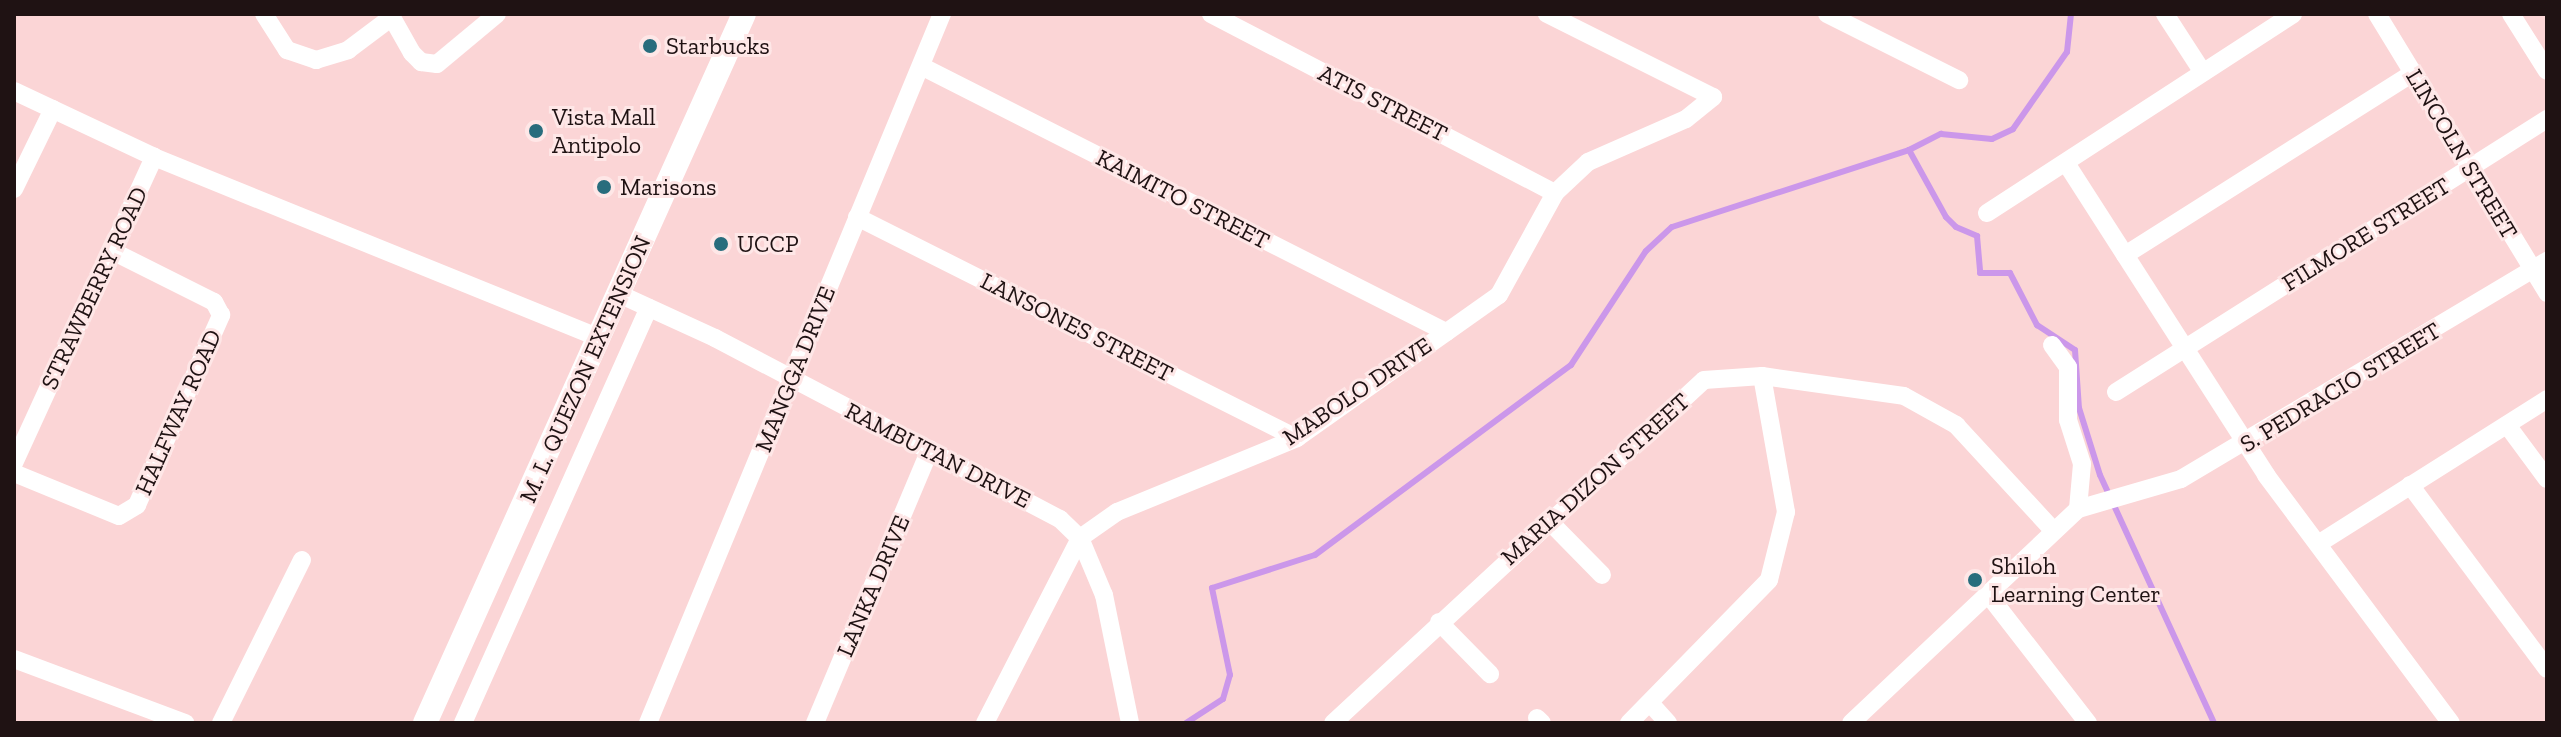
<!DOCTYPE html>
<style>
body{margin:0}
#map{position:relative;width:2561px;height:737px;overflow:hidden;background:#fbd5d6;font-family:"Zilla Slab",serif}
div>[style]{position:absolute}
.stream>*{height:6px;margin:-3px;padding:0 3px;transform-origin:3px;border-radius:3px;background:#cb97ea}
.street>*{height:18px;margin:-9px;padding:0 9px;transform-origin:9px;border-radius:9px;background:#fff}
.secondary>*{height:24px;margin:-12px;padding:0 12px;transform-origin:12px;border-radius:12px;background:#fff}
.dots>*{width:22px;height:22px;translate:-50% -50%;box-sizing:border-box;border:4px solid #fee7e7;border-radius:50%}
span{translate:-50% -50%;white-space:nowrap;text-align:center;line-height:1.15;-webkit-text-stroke:6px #fee7e7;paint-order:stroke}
.poi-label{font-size:24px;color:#1f1213}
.left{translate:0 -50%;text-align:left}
.street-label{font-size:24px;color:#1f1213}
.frame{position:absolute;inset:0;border:16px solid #1f1213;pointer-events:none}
</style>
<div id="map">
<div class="stream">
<div style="left:1909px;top:150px;width:77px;rotate:61.1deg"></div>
<div style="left:1946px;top:217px;width:14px;rotate:45deg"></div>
<div style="left:1956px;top:227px;width:23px;rotate:23deg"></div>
<div style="left:1977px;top:236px;width:37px;rotate:85deg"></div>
<div style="left:1980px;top:273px;width:30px"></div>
<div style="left:2010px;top:273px;width:59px;rotate:62.6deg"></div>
<div style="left:2037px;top:325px;width:45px;rotate:33.3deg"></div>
<div style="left:2075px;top:350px;width:58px;rotate:86.1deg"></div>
<div style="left:2079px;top:408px;width:70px;rotate:72.6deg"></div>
<div style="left:2100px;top:475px;width:273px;rotate:65.3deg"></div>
<div style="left:1186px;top:723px;width:44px;rotate:-33deg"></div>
<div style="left:1223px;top:699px;width:25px;rotate:-74deg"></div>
<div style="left:1230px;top:675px;width:89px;rotate:-101.7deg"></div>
<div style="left:1212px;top:588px;width:108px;rotate:-17.8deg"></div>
<div style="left:1315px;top:555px;width:319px;rotate:-36.6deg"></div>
<div style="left:1571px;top:365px;width:136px;rotate:-56.7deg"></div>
<div style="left:1646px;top:251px;width:35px;rotate:-43deg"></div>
<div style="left:1672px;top:227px;width:249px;rotate:-18deg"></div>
<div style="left:1909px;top:150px;width:36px;rotate:-27deg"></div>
<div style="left:1941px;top:134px;width:51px;rotate:5.6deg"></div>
<div style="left:1992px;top:139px;width:23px;rotate:-25deg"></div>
<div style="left:2013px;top:129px;width:94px;rotate:-55deg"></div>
<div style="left:2067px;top:52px;width:38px;rotate:-84deg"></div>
</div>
<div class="street">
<div style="left:264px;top:14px;width:43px;rotate:57.4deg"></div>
<div style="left:287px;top:50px;width:31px;rotate:19deg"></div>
<div style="left:316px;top:60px;width:34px;rotate:-17deg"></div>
<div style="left:348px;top:50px;width:55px;rotate:-36.9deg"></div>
<div style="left:390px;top:14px;width:45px;rotate:60.6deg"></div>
<div style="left:412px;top:53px;width:13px;rotate:45deg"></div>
<div style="left:421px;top:62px;width:16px;rotate:7deg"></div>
<div style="left:437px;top:64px;width:78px;rotate:-39.8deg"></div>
<div style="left:1211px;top:14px;width:388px;rotate:27.5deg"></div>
<div style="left:1827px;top:14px;width:148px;rotate:26.6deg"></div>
<div style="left:2165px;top:14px;width:68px;rotate:57deg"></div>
<div style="left:2377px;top:14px;width:327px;rotate:58.6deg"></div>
<div style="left:2511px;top:14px;width:67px;rotate:57.7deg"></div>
<div style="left:921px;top:66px;width:589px;rotate:26.87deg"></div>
<div style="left:14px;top:91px;width:155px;rotate:25.2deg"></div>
<div style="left:154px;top:157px;width:480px;rotate:22.1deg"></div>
<div style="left:2066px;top:163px;width:371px;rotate:57.3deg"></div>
<div style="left:2266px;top:475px;width:309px;rotate:53.3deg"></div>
<div style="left:14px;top:189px;width:89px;rotate:-64deg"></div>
<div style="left:1987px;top:213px;width:365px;rotate:-33deg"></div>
<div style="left:857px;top:217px;width:492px;rotate:26.7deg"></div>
<div style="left:2125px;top:255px;width:342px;rotate:-32.3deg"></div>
<div style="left:619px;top:294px;width:106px;rotate:24.6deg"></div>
<div style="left:715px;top:338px;width:390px;rotate:27.7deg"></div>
<div style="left:1060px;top:519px;width:28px;rotate:44deg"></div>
<div style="left:1080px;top:538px;width:62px;rotate:67.2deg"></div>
<div style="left:1104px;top:595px;width:131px;rotate:78.5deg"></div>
<div style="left:2052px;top:345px;width:27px;rotate:54deg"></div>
<div style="left:2068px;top:367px;width:53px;rotate:90deg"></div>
<div style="left:2068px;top:420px;width:46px;rotate:72.3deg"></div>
<div style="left:2082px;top:464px;width:45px;rotate:95.1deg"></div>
<div style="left:2116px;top:392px;width:510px;rotate:-32.35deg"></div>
<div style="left:2507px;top:425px;width:67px;rotate:53.5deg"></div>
<div style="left:14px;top:463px;width:337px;rotate:-65.4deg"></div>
<div style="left:14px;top:473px;width:113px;rotate:22.3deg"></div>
<div style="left:119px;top:516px;width:21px;rotate:-31deg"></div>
<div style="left:137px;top:505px;width:208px;rotate:-66.1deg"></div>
<div style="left:221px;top:315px;width:15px;rotate:-118deg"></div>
<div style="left:214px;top:302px;width:114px;rotate:-153.4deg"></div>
<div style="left:2410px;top:485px;width:229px;rotate:53.3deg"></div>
<div style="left:1548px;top:520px;width:77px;rotate:45.5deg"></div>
<div style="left:2318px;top:544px;width:271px;rotate:-32.3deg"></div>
<div style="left:1987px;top:593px;width:165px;rotate:52.2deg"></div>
<div style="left:1439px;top:622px;width:73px;rotate:45.6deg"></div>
<div style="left:14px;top:659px;width:183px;rotate:20.5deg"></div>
<div style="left:1650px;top:703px;width:27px;rotate:48deg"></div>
<div style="left:1537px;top:718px;width:7px;rotate:45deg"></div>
<div style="left:221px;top:723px;width:182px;rotate:-63.6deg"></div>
<div style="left:463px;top:723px;width:455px;rotate:-65.9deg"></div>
<div style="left:648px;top:723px;width:768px;rotate:-67.48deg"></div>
<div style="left:815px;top:723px;width:297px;rotate:-67.2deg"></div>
<div style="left:985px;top:723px;width:208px;rotate:-62.8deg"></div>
<div style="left:1080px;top:538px;width:45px;rotate:-35.1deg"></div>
<div style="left:1117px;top:512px;width:195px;rotate:-22.3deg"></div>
<div style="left:1297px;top:438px;width:247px;rotate:-35.3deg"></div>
<div style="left:1499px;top:295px;width:116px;rotate:-61.2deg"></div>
<div style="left:1555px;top:193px;width:45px;rotate:-43.2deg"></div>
<div style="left:1588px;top:162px;width:107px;rotate:-23.7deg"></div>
<div style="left:1686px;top:119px;width:35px;rotate:-39deg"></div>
<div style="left:1713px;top:97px;width:186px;rotate:-153.4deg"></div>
<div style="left:1333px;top:723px;width:505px;rotate:-42.75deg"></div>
<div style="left:1704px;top:380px;width:58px;rotate:-3.9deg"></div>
<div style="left:1762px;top:376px;width:143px;rotate:8deg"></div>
<div style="left:1904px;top:396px;width:60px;rotate:29.1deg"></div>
<div style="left:1956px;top:425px;width:142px;rotate:47.3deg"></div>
<div style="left:1629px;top:723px;width:200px;rotate:-45.6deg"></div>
<div style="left:1769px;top:580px;width:70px;rotate:-76deg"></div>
<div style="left:1786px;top:512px;width:138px;rotate:-100deg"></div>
<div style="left:1851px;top:723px;width:312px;rotate:-43.3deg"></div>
<div style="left:2078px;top:509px;width:107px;rotate:-16.2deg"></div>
<div style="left:2181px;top:479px;width:426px;rotate:-30.8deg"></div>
</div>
<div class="secondary">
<div style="left:425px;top:723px;width:777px;rotate:-65.78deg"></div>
</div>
<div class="dots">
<div style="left:650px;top:46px;background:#286d7d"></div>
<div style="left:536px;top:131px;background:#286d7d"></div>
<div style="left:604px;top:187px;background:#286d7d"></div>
<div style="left:721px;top:244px;background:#286d7d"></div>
<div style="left:1975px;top:580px;background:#286d7d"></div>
</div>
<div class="poi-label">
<span class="left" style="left:666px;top:46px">Starbucks</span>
<span class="left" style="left:552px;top:131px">Vista Mall<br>Antipolo</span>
<span class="left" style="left:620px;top:187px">Marisons</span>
<span class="left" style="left:737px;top:244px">UCCP</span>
<span class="left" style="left:1991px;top:580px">Shiloh<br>Learning Center</span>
</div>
<div class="street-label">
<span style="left:1383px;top:103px;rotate:27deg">ATIS STREET</span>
<span style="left:2462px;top:154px;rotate:59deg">LINCOLN STREET</span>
<span style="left:1183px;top:199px;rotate:27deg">KAIMITO STREET</span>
<span style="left:2366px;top:234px;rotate:-32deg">FILMORE STREET</span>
<span style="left:94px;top:288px;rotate:-65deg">STRAWBERRY ROAD</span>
<span style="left:1077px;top:327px;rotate:27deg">LANSONES STREET</span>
<span style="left:585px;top:369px;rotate:-66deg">M. L. QUEZON EXTENSION</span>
<span style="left:795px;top:369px;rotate:-68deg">MANGGA DRIVE</span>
<span style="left:2340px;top:387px;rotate:-31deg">S. PEDRACIO STREET</span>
<span style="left:1357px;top:391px;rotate:-34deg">MABOLO DRIVE</span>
<span style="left:178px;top:412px;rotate:-66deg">HALFWAY ROAD</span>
<span style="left:938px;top:455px;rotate:27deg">RAMBUTAN DRIVE</span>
<span style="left:1595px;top:479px;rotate:-42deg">MARIA DIZON STREET</span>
<span style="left:873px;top:586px;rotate:-67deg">LANKA DRIVE</span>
</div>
<div class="frame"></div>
</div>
